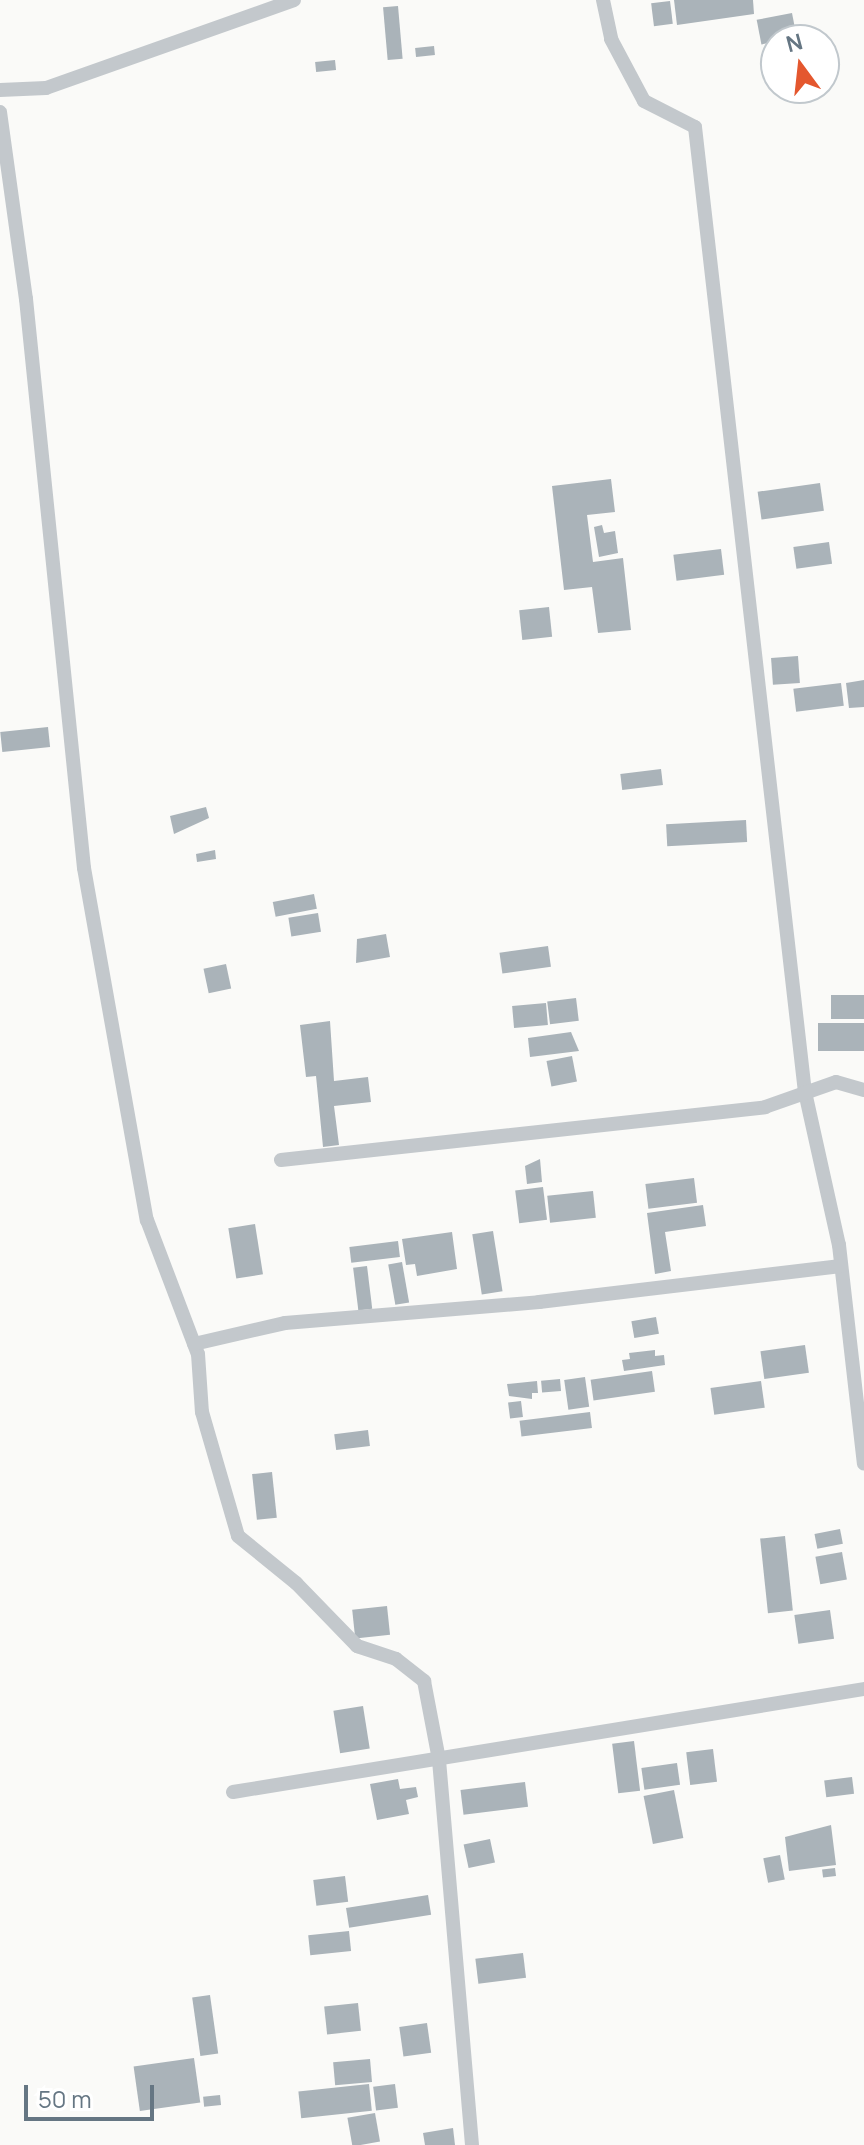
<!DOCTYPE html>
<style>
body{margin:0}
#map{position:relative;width:864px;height:2145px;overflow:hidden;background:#fafaf8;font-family:Manrope,sans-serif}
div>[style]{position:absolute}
.building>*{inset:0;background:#aab3b9;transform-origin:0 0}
.minor>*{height:14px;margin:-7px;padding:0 7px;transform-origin:7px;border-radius:7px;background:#c3c8cc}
span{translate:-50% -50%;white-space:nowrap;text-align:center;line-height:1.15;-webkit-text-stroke:8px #fff;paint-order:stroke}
.north{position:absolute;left:760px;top:24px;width:80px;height:80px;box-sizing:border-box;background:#fff;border:2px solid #c1c8cd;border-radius:50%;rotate:345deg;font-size:22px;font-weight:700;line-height:32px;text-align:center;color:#657683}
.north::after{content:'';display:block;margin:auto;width:28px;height:36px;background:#e4572e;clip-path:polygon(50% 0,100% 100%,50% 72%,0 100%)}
.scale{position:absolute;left:24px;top:2085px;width:130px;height:36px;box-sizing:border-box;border:4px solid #657683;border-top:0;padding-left:10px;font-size:24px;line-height:28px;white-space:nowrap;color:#657683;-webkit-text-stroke:6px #fff;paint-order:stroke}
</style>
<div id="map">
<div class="building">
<div style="clip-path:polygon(674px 0,753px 0,754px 14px,677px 25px)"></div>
<div style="left:670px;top:1px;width:23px;height:19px;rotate:83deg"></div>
<div style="left:398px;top:6px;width:53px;height:15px;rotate:85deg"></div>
<div style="left:792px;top:13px;width:25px;height:36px;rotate:79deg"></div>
<div style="left:434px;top:46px;width:9px;height:19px;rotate:84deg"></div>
<div style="left:335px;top:60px;width:10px;height:20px;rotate:84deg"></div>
<div style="clip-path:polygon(611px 479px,615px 512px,587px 515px,593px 562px,623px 558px,631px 630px,598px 633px,592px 587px,564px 590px,552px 486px)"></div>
<div style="left:820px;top:483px;width:28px;height:63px;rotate:82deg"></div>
<div style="clip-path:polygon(602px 525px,604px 533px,615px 531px,618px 553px,599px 557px,594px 527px)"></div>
<div style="left:829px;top:542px;width:22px;height:36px;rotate:82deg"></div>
<div style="left:721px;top:549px;width:26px;height:48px;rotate:83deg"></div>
<div style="left:549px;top:607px;width:30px;height:30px;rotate:84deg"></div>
<div style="left:798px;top:656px;width:27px;height:27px;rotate:86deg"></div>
<div style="clip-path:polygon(864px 680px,864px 707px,849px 708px,846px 683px)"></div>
<div style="left:841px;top:683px;width:23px;height:48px;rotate:83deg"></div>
<div style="left:48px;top:727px;width:20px;height:48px;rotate:84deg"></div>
<div style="left:661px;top:769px;width:16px;height:41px;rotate:83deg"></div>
<div style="clip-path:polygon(206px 807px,209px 818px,174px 834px,170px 816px)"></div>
<div style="left:746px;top:820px;width:22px;height:80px;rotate:87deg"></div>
<div style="clip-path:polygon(215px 850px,216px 859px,197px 862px,196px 854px)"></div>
<div style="left:314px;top:894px;width:15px;height:42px;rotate:79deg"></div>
<div style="left:318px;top:913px;width:19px;height:30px;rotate:81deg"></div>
<div style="clip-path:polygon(386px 934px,390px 957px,356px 963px,357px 939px)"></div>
<div style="left:548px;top:946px;width:21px;height:49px;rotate:82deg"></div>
<div style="left:226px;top:964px;width:25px;height:23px;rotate:78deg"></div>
<div style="left:864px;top:995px;width:24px;height:33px;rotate:90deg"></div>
<div style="left:576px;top:998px;width:23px;height:29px;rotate:83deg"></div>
<div style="left:546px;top:1003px;width:22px;height:34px;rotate:85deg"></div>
<div style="clip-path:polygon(330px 1021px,334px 1081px,368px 1077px,371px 1102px,334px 1106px,339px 1145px,323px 1147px,316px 1076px,306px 1077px,300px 1025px)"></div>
<div style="left:864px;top:1023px;width:28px;height:46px;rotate:90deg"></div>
<div style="clip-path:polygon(571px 1032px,579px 1051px,530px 1057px,528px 1038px)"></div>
<div style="left:572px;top:1056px;width:26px;height:26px;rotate:79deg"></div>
<div style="clip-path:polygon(540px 1159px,542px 1182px,527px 1184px,525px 1166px)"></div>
<div style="left:694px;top:1178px;width:25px;height:49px;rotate:83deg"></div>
<div style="left:543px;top:1187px;width:33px;height:28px;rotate:83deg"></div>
<div style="left:593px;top:1191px;width:27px;height:46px;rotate:84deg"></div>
<div style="clip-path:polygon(703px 1205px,706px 1226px,665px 1232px,671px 1271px,655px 1274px,647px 1213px)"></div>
<div style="left:255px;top:1224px;width:51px;height:27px;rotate:81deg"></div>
<div style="left:493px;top:1231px;width:61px;height:21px;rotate:81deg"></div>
<div style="clip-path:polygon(452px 1232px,457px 1269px,417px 1276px,415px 1264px,406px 1265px,402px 1239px)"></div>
<div style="left:398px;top:1241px;width:16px;height:49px;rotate:83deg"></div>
<div style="left:402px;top:1262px;width:41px;height:14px;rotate:80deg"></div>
<div style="left:367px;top:1266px;width:43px;height:14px;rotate:83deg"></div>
<div style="left:656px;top:1317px;width:17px;height:25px;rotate:80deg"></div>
<div style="left:805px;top:1345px;width:28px;height:45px;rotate:82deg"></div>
<div style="clip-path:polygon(655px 1350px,655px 1356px,664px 1355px,665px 1365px,624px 1371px,622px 1360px,630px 1359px,629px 1353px)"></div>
<div style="left:652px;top:1371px;width:21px;height:62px;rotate:82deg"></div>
<div style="left:585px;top:1377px;width:30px;height:21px;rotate:82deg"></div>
<div style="left:560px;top:1379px;width:12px;height:19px;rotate:85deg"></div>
<div style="clip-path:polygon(537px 1381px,538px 1393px,532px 1393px,532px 1399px,509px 1396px,507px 1384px)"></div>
<div style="left:761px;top:1381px;width:27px;height:51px;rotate:82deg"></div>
<div style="left:521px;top:1401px;width:16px;height:13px;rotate:83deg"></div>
<div style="left:590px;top:1412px;width:16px;height:71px;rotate:83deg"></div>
<div style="left:368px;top:1430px;width:16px;height:34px;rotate:83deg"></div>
<div style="left:272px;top:1472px;width:46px;height:20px;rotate:84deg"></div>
<div style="left:840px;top:1529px;width:15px;height:26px;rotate:79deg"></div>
<div style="left:785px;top:1536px;width:75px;height:25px;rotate:84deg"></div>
<div style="left:842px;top:1552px;width:28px;height:27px;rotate:80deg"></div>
<div style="left:387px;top:1606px;width:29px;height:35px;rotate:84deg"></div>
<div style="left:830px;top:1610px;width:29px;height:36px;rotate:82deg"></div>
<div style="left:363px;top:1706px;width:43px;height:30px;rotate:81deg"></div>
<div style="left:634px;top:1741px;width:50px;height:22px;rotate:83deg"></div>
<div style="left:713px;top:1749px;width:33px;height:27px;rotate:83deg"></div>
<div style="left:677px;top:1763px;width:22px;height:36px;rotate:82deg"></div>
<div style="left:852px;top:1777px;width:17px;height:28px;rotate:83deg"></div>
<div style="clip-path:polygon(398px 1779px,400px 1789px,416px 1787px,418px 1797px,406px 1800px,409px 1814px,377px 1820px,370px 1784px)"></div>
<div style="left:525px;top:1782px;width:25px;height:65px;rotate:83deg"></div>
<div style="left:674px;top:1790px;width:49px;height:31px;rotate:79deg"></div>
<div style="clip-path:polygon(831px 1825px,836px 1865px,789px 1871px,785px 1837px)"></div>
<div style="left:490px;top:1839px;width:24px;height:27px;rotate:78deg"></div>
<div style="left:780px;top:1855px;width:25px;height:17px;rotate:79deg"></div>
<div style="left:835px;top:1868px;width:8px;height:13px;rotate:83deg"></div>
<div style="left:345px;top:1876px;width:26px;height:32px;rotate:83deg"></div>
<div style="left:428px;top:1895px;width:20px;height:83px;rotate:81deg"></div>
<div style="left:349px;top:1931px;width:20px;height:41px;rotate:84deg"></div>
<div style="left:523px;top:1953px;width:25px;height:48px;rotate:83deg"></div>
<div style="left:210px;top:1995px;width:59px;height:18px;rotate:82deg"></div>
<div style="left:358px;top:2003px;width:28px;height:34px;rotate:84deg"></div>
<div style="left:427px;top:2023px;width:30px;height:28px;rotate:82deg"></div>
<div style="left:194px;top:2058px;width:45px;height:61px;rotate:82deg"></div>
<div style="left:370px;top:2059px;width:23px;height:37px;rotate:85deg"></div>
<div style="left:369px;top:2084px;width:27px;height:71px;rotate:84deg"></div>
<div style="left:395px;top:2084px;width:24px;height:22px;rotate:83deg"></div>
<div style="left:220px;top:2095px;width:10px;height:17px;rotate:84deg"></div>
<div style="left:375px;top:2113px;width:29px;height:28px;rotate:80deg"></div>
<div style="clip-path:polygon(453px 2128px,455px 2145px,425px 2145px,423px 2133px)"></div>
</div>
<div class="minor">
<div style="left:603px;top:0;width:40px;rotate:78deg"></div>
<div style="left:611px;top:39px;width:70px;rotate:62deg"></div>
<div style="left:644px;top:101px;width:57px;rotate:27deg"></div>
<div style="left:695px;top:127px;width:971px;rotate:83.5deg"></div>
<div style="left:805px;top:1092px;width:157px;rotate:77.5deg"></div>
<div style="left:839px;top:1245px;width:220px;rotate:83.5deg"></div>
<div style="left:0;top:90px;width:46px;rotate:-2.5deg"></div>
<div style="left:46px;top:88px;width:263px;rotate:-19.5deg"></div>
<div style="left:0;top:112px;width:189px;rotate:82.1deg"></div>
<div style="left:26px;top:299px;width:572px;rotate:84.18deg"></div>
<div style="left:84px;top:868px;width:358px;rotate:79.9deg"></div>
<div style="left:147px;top:1220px;width:143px;rotate:69.2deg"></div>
<div style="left:198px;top:1354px;width:58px;rotate:86.1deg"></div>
<div style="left:202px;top:1412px;width:129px;rotate:73.8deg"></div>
<div style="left:238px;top:1536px;width:75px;rotate:39deg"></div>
<div style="left:296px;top:1583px;width:88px;rotate:45.9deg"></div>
<div style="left:357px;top:1646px;width:41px;rotate:18.4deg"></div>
<div style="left:396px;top:1659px;width:36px;rotate:38deg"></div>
<div style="left:424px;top:1681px;width:80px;rotate:79.2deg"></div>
<div style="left:439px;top:1760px;width:386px;rotate:85.1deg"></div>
<div style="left:281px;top:1160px;width:487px;rotate:-6.2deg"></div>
<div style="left:765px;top:1107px;width:75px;rotate:-19.4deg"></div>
<div style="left:836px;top:1082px;width:29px;rotate:16deg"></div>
<div style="left:194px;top:1344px;width:93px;rotate:-13deg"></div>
<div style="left:285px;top:1323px;width:255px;rotate:-4.7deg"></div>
<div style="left:539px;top:1302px;width:304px;rotate:-6.8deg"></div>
<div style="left:233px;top:1792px;width:639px;rotate:-9.27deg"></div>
</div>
<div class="north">N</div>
<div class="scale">50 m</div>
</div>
